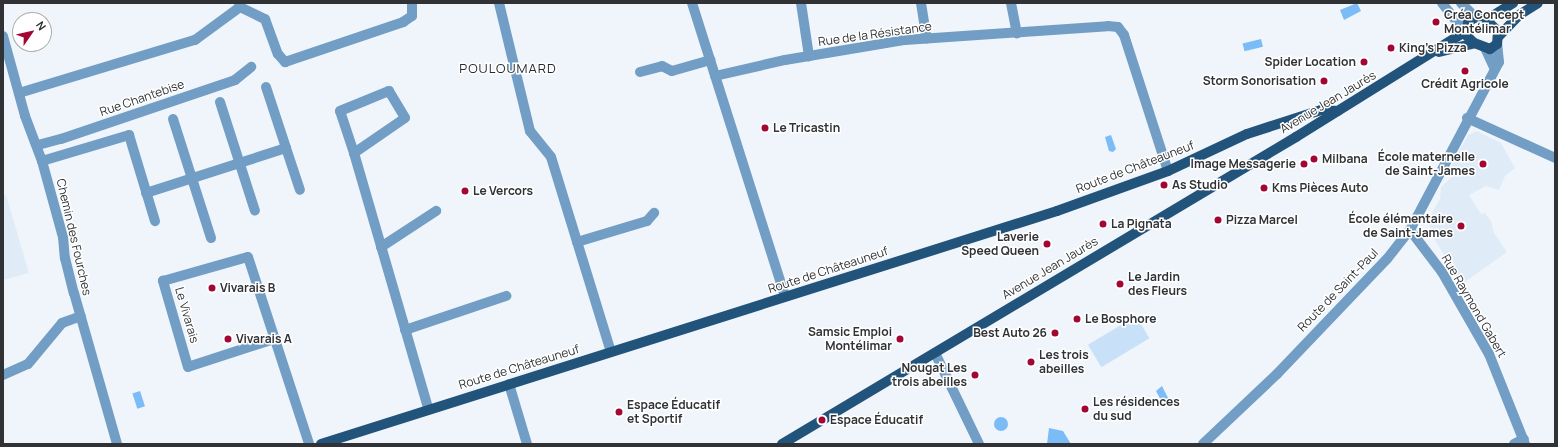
<!DOCTYPE html>
<meta charset="utf-8">
<style>
body{margin:0}
#map{position:relative;width:1558px;height:447px;overflow:hidden;background:#eff5fb;font-family:Manrope,sans-serif}
div>[style]{position:absolute}
.built>*{inset:0;background:#dfebf7}
.green>*{inset:0;background:#c8e1f8;transform-origin:0 0}
.water>*{inset:0;background:#7bbcf7;transform-origin:0 0}
.round{border-radius:50%}
.minor>*{height:10px;margin:-5px;padding:0 5px;transform-origin:5px;border-radius:5px;background:#729ec5}
.major>*{height:10px;margin:-5px;padding:0 5px;transform-origin:5px;border-radius:5px;background:#22537b}
.dots>*{width:11px;height:11px;translate:-50% -50%;box-sizing:border-box;border:2px solid #fff;border-radius:50%}
span{translate:-50% -50%;white-space:nowrap;text-align:center;line-height:1.15;-webkit-text-stroke:3px #fff;paint-order:stroke}
.poi-label{font-size:12px;color:#303235;font-weight:700}
.left{translate:0 -50%;text-align:left}
.right{translate:-100% -50%;text-align:right}
.street-label{font-size:12px;color:#303235}
.neighbourhood-label{font-size:13px;color:#252a2e;letter-spacing:1px}
.frame{position:absolute;inset:0;border:4px solid #303235;pointer-events:none}
.north{position:absolute;left:12px;top:12px;width:40px;height:40px;box-sizing:border-box;background:#fff;border:1px solid #acadae;border-radius:50%;rotate:56deg;font-size:11px;font-weight:700;line-height:16px;text-align:center;color:#303235}
.north::after{content:'';display:block;margin:auto;width:14px;height:18px;background:#a40634;clip-path:polygon(50% 0,100% 100%,50% 72%,0 100%)}
</style>
<div id="map">
<div class="built">
<div style="clip-path:polygon(1477px 131px,1501px 143px,1515px 168px,1505px 176px,1499px 190px,1486px 186px,1469px 195px,1481px 214px,1485px 213px,1491px 221px,1494px 233px,1507px 252px,1462px 284px,1430px 232px,1430px 216px,1440px 199px,1441px 187px,1454px 175px,1449px 173px,1454px 160px,1468px 135px)"></div>
<div style="clip-path:polygon(3px 195px,6px 195px,29px 273px,3px 280px)"></div>
</div>
<div class="green">
<div style="left:1136px;top:316px;width:26px;height:56px;rotate:59deg"></div>
</div>
<div class="water">
<div style="clip-path:polygon(1357px 3px,1361px 11px,1344px 20px,1340px 10px)"></div>
<div style="left:1261px;top:39px;width:8px;height:19px;rotate:76deg"></div>
<div style="clip-path:polygon(1111px 135px,1116px 149px,1113px 152px,1109px 151px,1105px 137px)"></div>
<div style="clip-path:polygon(1162px 386px,1170px 402px,1164px 406px,1156px 391px)"></div>
<div style="left:140px;top:391px;width:16px;height:8px;rotate:72deg"></div>
<div class="round" style="left:994px;top:417px;width:14px;height:14px"></div>
<div style="clip-path:polygon(1049px 428px,1063px 431px,1071px 444px,1047px 444px)"></div>
</div>
<div class="minor">
<div style="left:499px;top:3px;width:132px;rotate:76.4deg"></div>
<div style="left:530px;top:131px;width:33px;rotate:51deg"></div>
<div style="left:551px;top:157px;width:204px;rotate:72.9deg"></div>
<div style="left:692px;top:3px;width:308px;rotate:72.4deg"></div>
<div style="left:801px;top:3px;width:54px;rotate:81.4deg"></div>
<div style="left:921px;top:3px;width:36px;rotate:81deg"></div>
<div style="left:1011px;top:3px;width:31px;rotate:79deg"></div>
<div style="left:1442px;top:3px;width:24px;rotate:52deg"></div>
<div style="left:1457px;top:22px;width:11px;rotate:38deg"></div>
<div style="left:1461px;top:3px;width:20px;rotate:45deg"></div>
<div style="left:240px;top:7px;width:28px;rotate:26deg"></div>
<div style="left:265px;top:19px;width:37px;rotate:70deg"></div>
<div style="left:278px;top:54px;width:11px;rotate:49deg"></div>
<div style="left:285px;top:62px;width:125px;rotate:-18.7deg"></div>
<div style="left:403px;top:22px;width:11px;rotate:-34deg"></div>
<div style="left:412px;top:16px;width:13px;rotate:-90deg"></div>
<div style="left:3px;top:36px;width:83px;rotate:74.6deg"></div>
<div style="left:25px;top:116px;width:48px;rotate:69.3deg"></div>
<div style="left:42px;top:161px;width:79px;rotate:74.6deg"></div>
<div style="left:63px;top:237px;width:21px;rotate:85deg"></div>
<div style="left:65px;top:258px;width:36px;rotate:76deg"></div>
<div style="left:74px;top:293px;width:157px;rotate:74.1deg"></div>
<div style="left:1485px;top:48px;width:21px;rotate:65deg"></div>
<div style="left:640px;top:72px;width:23px;rotate:-15deg"></div>
<div style="left:662px;top:66px;width:11px;rotate:27deg"></div>
<div style="left:672px;top:71px;width:40px;rotate:-16deg"></div>
<div style="left:715px;top:76px;width:72px;rotate:-12.9deg"></div>
<div style="left:785px;top:60px;width:122px;rotate:-9.5deg"></div>
<div style="left:905px;top:40px;width:203px;rotate:-3.9deg"></div>
<div style="left:1108px;top:26px;width:10px;rotate:6deg"></div>
<div style="left:1118px;top:27px;width:10px;rotate:53deg"></div>
<div style="left:1124px;top:35px;width:143px;rotate:72.1deg"></div>
<div style="left:266px;top:87px;width:64px;rotate:71.8deg"></div>
<div style="left:19px;top:93px;width:184px;rotate:-16.8deg"></div>
<div style="left:195px;top:40px;width:56px;rotate:-36.3deg"></div>
<div style="left:240px;top:7px;width:4px;rotate:-104deg"></div>
<div style="left:220px;top:102px;width:114px;rotate:72.2deg"></div>
<div style="left:1467px;top:118px;width:97px;rotate:24.4deg"></div>
<div style="left:173px;top:119px;width:125px;rotate:72.3deg"></div>
<div style="left:38px;top:145px;width:24px;rotate:-15deg"></div>
<div style="left:61px;top:139px;width:184px;rotate:-18.7deg"></div>
<div style="left:235px;top:80px;width:21px;rotate:-39deg"></div>
<div style="left:354px;top:153px;width:44px;rotate:-108.4deg"></div>
<div style="left:340px;top:111px;width:53px;rotate:-22.2deg"></div>
<div style="left:389px;top:91px;width:31px;rotate:59deg"></div>
<div style="left:405px;top:118px;width:62px;rotate:145.5deg"></div>
<div style="left:354px;top:153px;width:266px;rotate:73.8deg"></div>
<div style="left:42px;top:161px;width:91px;rotate:-16.6deg"></div>
<div style="left:129px;top:135px;width:90px;rotate:73.2deg"></div>
<div style="left:146px;top:193px;width:147px;rotate:-17.8deg"></div>
<div style="left:286px;top:148px;width:44px;rotate:71.6deg"></div>
<div style="left:1410px;top:230px;width:53px;rotate:52.7deg"></div>
<div style="left:1442px;top:272px;width:95px;rotate:60.2deg"></div>
<div style="left:1489px;top:354px;width:97px;rotate:68.2deg"></div>
<div style="left:577px;top:242px;width:73px;rotate:-16.7deg"></div>
<div style="left:647px;top:221px;width:11px;rotate:-49deg"></div>
<div style="left:381px;top:247px;width:66px;rotate:-33.2deg"></div>
<div style="left:405px;top:330px;width:107px;rotate:-18.6deg"></div>
<div style="left:274px;top:339px;width:90px;rotate:162deg"></div>
<div style="left:188px;top:367px;width:90px;rotate:-106.2deg"></div>
<div style="left:163px;top:281px;width:88px;rotate:-15.8deg"></div>
<div style="left:248px;top:257px;width:197px;rotate:71.9deg"></div>
<div style="left:935px;top:353px;width:101px;rotate:64.2deg"></div>
<div style="left:3px;top:375px;width:27px;rotate:-24deg"></div>
<div style="left:28px;top:364px;width:53px;rotate:-50.3deg"></div>
<div style="left:62px;top:323px;width:20px;rotate:-20deg"></div>
<div style="left:509px;top:384px;width:63px;rotate:73.3deg"></div>
<div style="left:1203px;top:444px;width:102px;rotate:-43.4deg"></div>
<div style="left:1277px;top:374px;width:159px;rotate:-46.3deg"></div>
<div style="left:1387px;top:259px;width:37px;rotate:-52deg"></div>
<div style="left:1410px;top:230px;width:190px;rotate:-62.1deg"></div>
<div style="left:1499px;top:62px;width:18px;rotate:-96deg"></div>
<div style="left:1514px;top:444px;width:11px;rotate:-27deg"></div>
</div>
<div class="major">
<div style="left:1475px;top:17px;width:11px;rotate:15deg"></div>
<div style="left:1486px;top:20px;width:16px;rotate:43deg"></div>
<div style="left:1498px;top:31px;width:13px;rotate:94deg"></div>
<div style="left:1497px;top:44px;width:9px;rotate:144deg"></div>
<div style="left:1490px;top:49px;width:17px;rotate:-159deg"></div>
<div style="left:1474px;top:43px;width:11px;rotate:-135deg"></div>
<div style="left:1466px;top:35px;width:12px;rotate:-81deg"></div>
<div style="left:1468px;top:23px;width:9px;rotate:-41deg"></div>
<div style="left:1486px;top:20px;width:32px;rotate:-32deg"></div>
<div style="left:1499px;top:36px;width:29px;rotate:-46deg"></div>
<div style="left:1519px;top:15px;width:22px;rotate:-32deg"></div>
<div style="left:1439px;top:52px;width:36px;rotate:-14deg"></div>
<div style="left:321px;top:444px;width:772px;rotate:-17.57deg"></div>
<div style="left:1057px;top:211px;width:118px;rotate:-19.8deg"></div>
<div style="left:1168px;top:171px;width:87px;rotate:-25.1deg"></div>
<div style="left:1247px;top:134px;width:78px;rotate:-18deg"></div>
<div style="left:1321px;top:110px;width:17px;rotate:3deg"></div>
<div style="left:782px;top:444px;width:599px;rotate:-30.85deg"></div>
<div style="left:1296px;top:137px;width:200px;rotate:-31.9deg"></div>
</div>
<div class="dots">
<div style="left:1436px;top:22px;background:#a40634"></div>
<div style="left:1391px;top:48px;background:#a40634"></div>
<div style="left:1364px;top:62px;background:#a40634"></div>
<div style="left:1465px;top:71px;background:#a40634"></div>
<div style="left:1324px;top:81px;background:#a40634"></div>
<div style="left:765px;top:128px;background:#a40634"></div>
<div style="left:1314px;top:159px;background:#a40634"></div>
<div style="left:1304px;top:164px;background:#a40634"></div>
<div style="left:1483px;top:164px;background:#a40634"></div>
<div style="left:1164px;top:185px;background:#a40634"></div>
<div style="left:1264px;top:188px;background:#a40634"></div>
<div style="left:465px;top:191px;background:#a40634"></div>
<div style="left:1218px;top:220px;background:#a40634"></div>
<div style="left:1103px;top:224px;background:#a40634"></div>
<div style="left:1461px;top:226px;background:#a40634"></div>
<div style="left:1047px;top:244px;background:#a40634"></div>
<div style="left:1120px;top:284px;background:#a40634"></div>
<div style="left:212px;top:288px;background:#a40634"></div>
<div style="left:1077px;top:319px;background:#a40634"></div>
<div style="left:1055px;top:333px;background:#a40634"></div>
<div style="left:228px;top:339px;background:#a40634"></div>
<div style="left:900px;top:339px;background:#a40634"></div>
<div style="left:1031px;top:362px;background:#a40634"></div>
<div style="left:975px;top:375px;background:#a40634"></div>
<div style="left:1085px;top:409px;background:#a40634"></div>
<div style="left:619px;top:412px;background:#a40634"></div>
<div style="left:822px;top:420px;background:#a40634"></div>
</div>
<div class="poi-label">
<span class="left" style="left:1444px;top:22px">Créa Concept<br>Montélimar</span>
<span class="left" style="left:1399px;top:48px">King's Pizza</span>
<span class="right" style="left:1356px;top:62px">Spider Location</span>
<span class="right" style="left:1316px;top:81px">Storm Sonorisation</span>
<span style="left:1465px;top:84px">Crédit Agricole</span>
<span class="left" style="left:773px;top:128px">Le Tricastin</span>
<span class="right" style="left:1475px;top:164px">École maternelle<br>de Saint-James</span>
<span class="left" style="left:1322px;top:159px">Milbana</span>
<span class="right" style="left:1296px;top:164px">Image Messagerie</span>
<span class="left" style="left:1172px;top:185px">As Studio</span>
<span class="left" style="left:1272px;top:188px">Kms Pièces Auto</span>
<span class="left" style="left:473px;top:191px">Le Vercors</span>
<span class="right" style="left:1453px;top:226px">École élémentaire<br>de Saint-James</span>
<span class="left" style="left:1226px;top:220px">Pizza Marcel</span>
<span class="left" style="left:1111px;top:224px">La Pignata</span>
<span class="right" style="left:1039px;top:244px">Laverie<br>Speed Queen</span>
<span class="left" style="left:1128px;top:284px">Le Jardin<br>des Fleurs</span>
<span class="left" style="left:220px;top:288px">Vivarais B</span>
<span class="left" style="left:1085px;top:319px">Le Bosphore</span>
<span class="right" style="left:892px;top:339px">Samsic Emploi<br>Montélimar</span>
<span class="right" style="left:1047px;top:333px">Best Auto 26</span>
<span class="left" style="left:236px;top:339px">Vivarais A</span>
<span class="left" style="left:1039px;top:362px">Les trois<br>abeilles</span>
<span class="right" style="left:967px;top:375px">Nougat Les<br>trois abeilles</span>
<span class="left" style="left:1093px;top:409px">Les résidences<br>du sud</span>
<span class="left" style="left:627px;top:412px">Espace Éducatif<br>et Sportif</span>
<span class="left" style="left:830px;top:420px">Espace Éducatif</span>
</div>
<div class="street-label">
<span style="left:875px;top:34px;rotate:-8deg">Rue de la Résistance</span>
<span style="left:142px;top:98px;rotate:-19deg">Rue Chantebise</span>
<span style="left:1328px;top:102px;rotate:-31deg">Avenue Jean Jaurès</span>
<span style="left:1135px;top:167px;rotate:-21deg">Route de Châteauneuf</span>
<span style="left:74px;top:237px;rotate:77deg">Chemin des Fourches</span>
<span style="left:1050px;top:268px;rotate:-31deg">Avenue Jean Jaurès</span>
<span style="left:828px;top:270px;rotate:-18deg">Route de Châteauneuf</span>
<span style="left:1338px;top:290px;rotate:-46deg">Route de Saint-Paul</span>
<span style="left:1474px;top:306px;rotate:60deg">Rue Raymond Gabert</span>
<span style="left:187px;top:315px;rotate:74deg">Le Vivarais</span>
<span style="left:519px;top:367px;rotate:-17deg">Route de Châteauneuf</span>
</div>
<div class="neighbourhood-label">
<span style="left:508px;top:68px">POULOUMARD</span>
</div>
<div class="frame"></div>
<div class="north">N</div>
</div>
